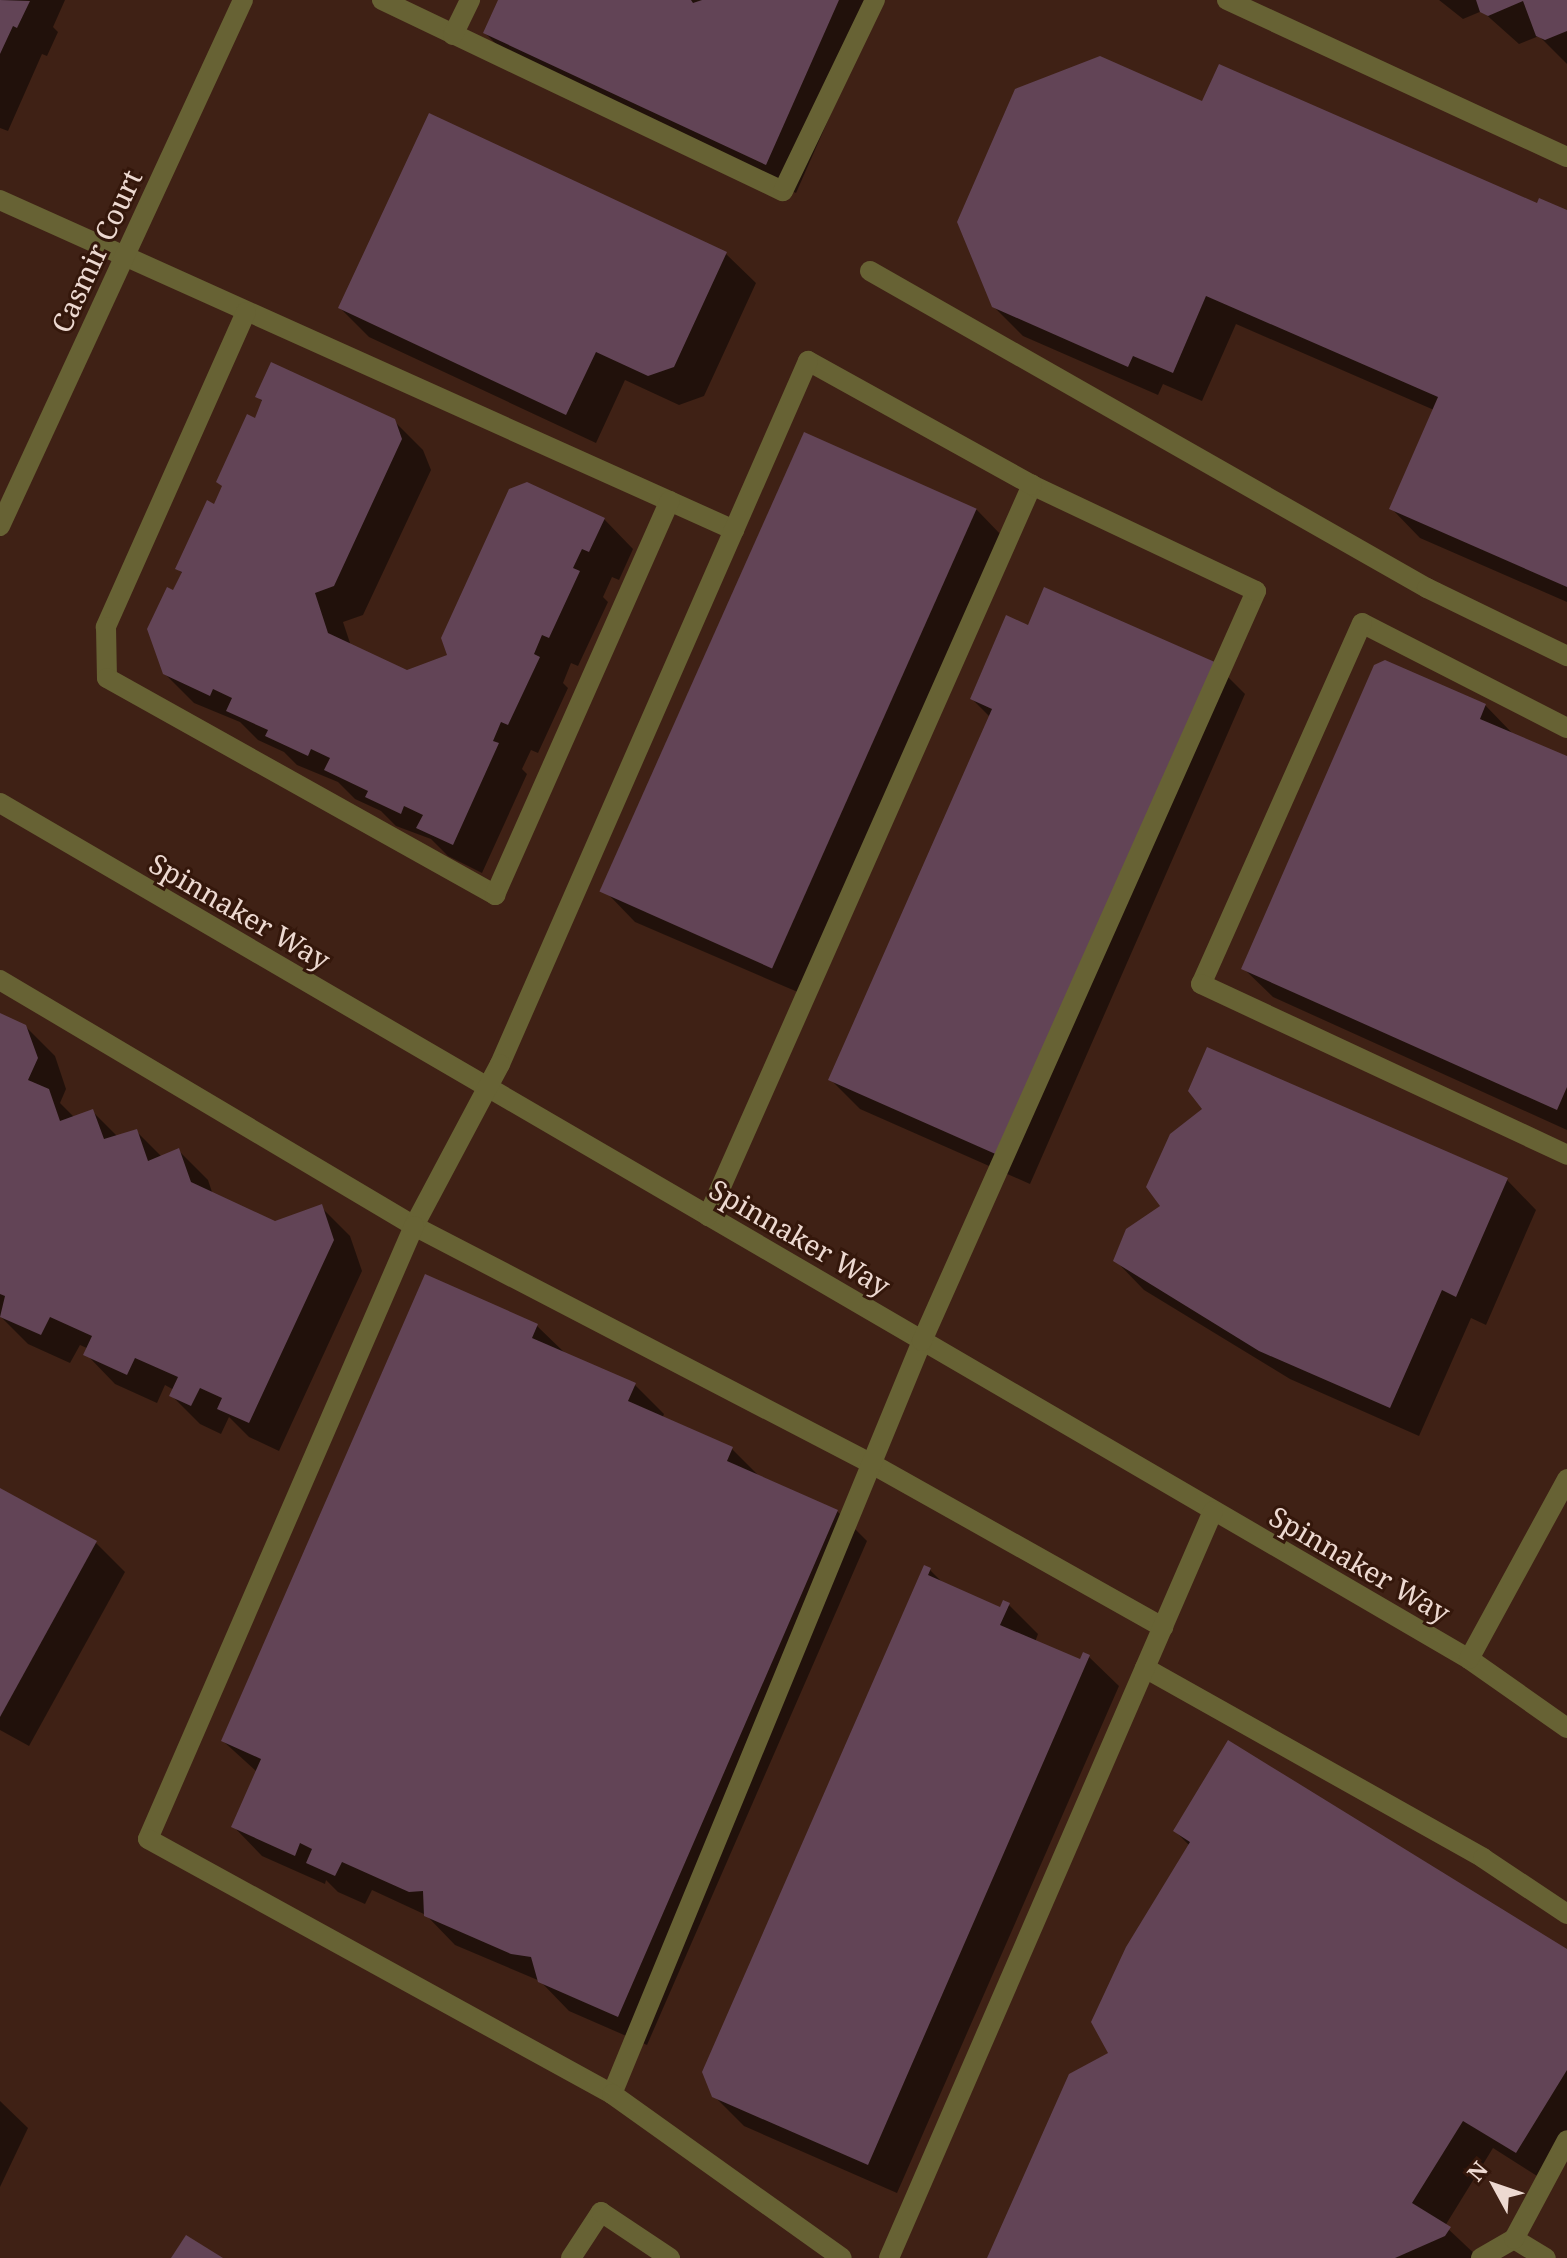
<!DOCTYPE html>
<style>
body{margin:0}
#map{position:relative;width:1567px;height:2258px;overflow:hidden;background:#3f2115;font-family:"Noto Serif",serif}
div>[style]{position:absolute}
.shadow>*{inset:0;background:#0007}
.building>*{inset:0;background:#624456;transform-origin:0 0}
.minor>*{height:20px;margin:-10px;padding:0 10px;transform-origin:10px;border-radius:10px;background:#676234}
span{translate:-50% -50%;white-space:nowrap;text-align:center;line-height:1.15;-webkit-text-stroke:6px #34170b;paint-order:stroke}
.street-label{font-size:28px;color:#edd9d1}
.north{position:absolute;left:1455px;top:2146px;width:80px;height:80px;-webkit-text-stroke:6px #34170b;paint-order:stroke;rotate:310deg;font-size:22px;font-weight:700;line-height:32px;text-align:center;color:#edd9d1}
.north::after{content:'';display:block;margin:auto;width:28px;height:36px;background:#edd9d1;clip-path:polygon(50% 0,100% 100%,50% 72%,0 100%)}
</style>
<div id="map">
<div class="shadow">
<div style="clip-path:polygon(0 0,65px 0,53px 27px,58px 32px,47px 56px,42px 54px,8px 131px,0 128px)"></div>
<div style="clip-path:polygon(500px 0,881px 0,796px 193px,514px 62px,485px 33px)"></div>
<div style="clip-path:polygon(1439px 0,1567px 0,1567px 64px,1539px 36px,1519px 44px,1482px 11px,1463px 19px)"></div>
<div style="clip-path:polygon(1203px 104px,1567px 214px,1567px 602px,1420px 538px,1391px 508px,1434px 410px,1236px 324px,1202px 401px,1163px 384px,1158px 395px,1023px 336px,993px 306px)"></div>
<div style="clip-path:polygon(430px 116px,726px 254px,756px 283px,704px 396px,679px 405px,625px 380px,596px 443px,369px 337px,340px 308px)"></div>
<div style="clip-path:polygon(257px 396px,393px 420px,423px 450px,431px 470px,363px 615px,343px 622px,351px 646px,407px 672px,450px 656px,604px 519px,633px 549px,619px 580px,612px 577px,603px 597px,608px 602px,578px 666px,571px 663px,563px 683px,568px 688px,538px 753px,531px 750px,522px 769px,527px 774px,482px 873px,448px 856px,431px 839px,396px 826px,381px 811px,355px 799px,338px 782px,297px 765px,284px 752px,258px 740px,240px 722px,194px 703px,164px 673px,174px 593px,183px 574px,177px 568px,215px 506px,256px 420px,263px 402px)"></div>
<div style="clip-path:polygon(976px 509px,1005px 539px,807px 996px,635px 922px,606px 892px)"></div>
<div style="clip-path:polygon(1029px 628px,1216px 665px,1245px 694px,1030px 1184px,860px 1109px,831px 1080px,990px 717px,972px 699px)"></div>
<div style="clip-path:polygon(1485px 705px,1514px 735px,1567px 759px,1567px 1130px,1273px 997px,1243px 968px)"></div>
<div style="clip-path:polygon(0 1015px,25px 1026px,55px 1056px,66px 1089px,60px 1103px,75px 1118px,93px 1112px,118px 1137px,136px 1131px,162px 1157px,179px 1151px,208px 1180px,213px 1195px,275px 1224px,321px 1207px,350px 1236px,362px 1271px,279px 1451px,249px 1437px,229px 1417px,221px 1434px,200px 1424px,171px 1395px,174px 1390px,165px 1385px,157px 1403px,115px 1384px,86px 1354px,89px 1349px,80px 1345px,70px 1363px,28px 1344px,0 1316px)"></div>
<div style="clip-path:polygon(1507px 1180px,1536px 1210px,1486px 1325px,1471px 1318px,1419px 1436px,1290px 1379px,1144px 1290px,1115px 1260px,1162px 1206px)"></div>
<div style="clip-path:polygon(426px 1277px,537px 1326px,567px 1355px,635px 1385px,664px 1414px,662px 1419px,732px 1449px,761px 1478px,837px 1511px,867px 1541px,647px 2045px,569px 2011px,540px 1981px,455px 1945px,426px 1915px,372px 1890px,365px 1904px,338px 1892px,326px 1880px,325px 1884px,262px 1856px,233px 1826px,257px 1772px,223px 1741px)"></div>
<div style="clip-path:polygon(0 1490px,96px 1543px,125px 1572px,29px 1746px,0 1730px)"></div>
<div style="clip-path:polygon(930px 1570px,944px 1584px,1001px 1609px,1009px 1605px,1038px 1634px,1035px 1642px,1081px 1662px,1084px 1655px,1089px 1657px,1119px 1686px,897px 2193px,744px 2126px,714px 2096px)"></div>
<div style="clip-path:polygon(1175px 1831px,1567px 1951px,1567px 2146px,1545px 2181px,1493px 2148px,1445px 2226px,1479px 2258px,989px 2258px,1110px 2054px,1190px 1846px)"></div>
<div style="clip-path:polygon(0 2101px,28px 2128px,0 2187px)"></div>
</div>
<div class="building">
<div style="clip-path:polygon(0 0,30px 1px,17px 28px,13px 26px,0 54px)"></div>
<div style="clip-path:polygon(498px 0,691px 0,693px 3px,702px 0,839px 0,766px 165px,483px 33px)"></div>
<div style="clip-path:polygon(1476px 0,1567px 0,1567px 31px,1545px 40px,1536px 36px,1523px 1px,1488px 16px,1480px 12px)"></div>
<div style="clip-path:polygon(1100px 56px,1202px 101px,1219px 64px,1537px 203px,1539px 198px,1567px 210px,1567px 587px,1389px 509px,1438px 397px,1206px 296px,1173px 373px,1133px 356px,1128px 367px,992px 307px,957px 222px,1015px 89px)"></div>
<div style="clip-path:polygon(429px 113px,727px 252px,674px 367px,648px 376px,596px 352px,566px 415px,338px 308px)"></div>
<div style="clip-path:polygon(271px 362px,395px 419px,402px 439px,334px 586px,315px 593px,328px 633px,407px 670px,447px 655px,441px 638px,509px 489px,527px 482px,605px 518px,589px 552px,582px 549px,573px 568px,580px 571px,549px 638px,542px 635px,534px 654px,540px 657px,508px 725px,501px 722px,493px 741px,499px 743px,453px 845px,416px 828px,423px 815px,404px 806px,401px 814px,365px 797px,368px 791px,324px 770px,330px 758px,311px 749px,308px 756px,265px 736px,268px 730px,226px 711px,232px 698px,213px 689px,210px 696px,163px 674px,147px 629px,167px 587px,173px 590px,182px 572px,175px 569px,207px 500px,214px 504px,222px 486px,216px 482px,247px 414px,255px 418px,262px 400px,255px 397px)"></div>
<div style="left:804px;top:432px;width:189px;height:503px;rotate:24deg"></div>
<div style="clip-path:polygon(1044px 587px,1217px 663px,1000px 1156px,828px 1080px,992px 709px,970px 699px,1006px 615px,1028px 625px)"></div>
<div style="clip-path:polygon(1385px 660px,1486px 704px,1480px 719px,1567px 756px,1567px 1087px,1557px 1110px,1241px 969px,1374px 665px)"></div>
<div style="clip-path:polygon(0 1013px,26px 1025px,38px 1058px,28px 1080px,49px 1089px,60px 1121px,93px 1109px,104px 1139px,137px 1129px,148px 1161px,179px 1148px,191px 1182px,275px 1221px,322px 1204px,334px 1240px,249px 1423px,217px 1409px,222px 1398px,200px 1388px,191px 1406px,169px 1396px,178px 1377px,135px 1358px,127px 1375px,83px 1355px,92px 1336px,50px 1317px,41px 1335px,0 1317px,5px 1296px,0 1294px)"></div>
<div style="clip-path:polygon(1207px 1047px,1508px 1178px,1456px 1297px,1442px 1290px,1390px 1408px,1259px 1351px,1113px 1261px,1126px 1229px,1160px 1206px,1146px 1187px,1170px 1134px,1202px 1109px,1188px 1091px)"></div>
<div style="clip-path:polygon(425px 1274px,538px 1324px,532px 1338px,636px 1383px,628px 1401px,733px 1447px,727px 1461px,838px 1510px,618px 2017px,538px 1982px,531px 1957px,511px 1954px,424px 1916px,423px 1891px,409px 1892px,342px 1862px,335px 1876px,306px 1863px,312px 1849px,300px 1843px,295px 1856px,231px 1827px,261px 1759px,221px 1741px)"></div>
<div style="clip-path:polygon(0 1488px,97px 1541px,0 1717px)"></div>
<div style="clip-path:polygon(924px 1565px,931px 1568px,928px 1575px,1000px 1607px,1003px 1600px,1010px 1603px,1000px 1625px,1080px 1659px,1083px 1652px,1090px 1655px,868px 2165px,712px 2097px,702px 2072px)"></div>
<div style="clip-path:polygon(1228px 1740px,1567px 1949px,1567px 2070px,1516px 2153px,1463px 2121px,1412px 2203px,1451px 2227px,1445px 2236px,1395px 2258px,987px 2258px,1069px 2074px,1108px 2053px,1091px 2022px,1126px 1947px,1190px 1842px,1173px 1831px)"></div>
<div style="clip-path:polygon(186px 2235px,223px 2258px,171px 2258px)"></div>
</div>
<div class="minor">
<div style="left:382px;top:0;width:444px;rotate:25.5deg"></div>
<div style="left:783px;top:191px;width:212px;rotate:-64.3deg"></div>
<div style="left:1227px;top:0;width:374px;rotate:24.8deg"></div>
<div style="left:453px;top:35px;width:39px;rotate:-64deg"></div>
<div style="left:0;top:200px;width:805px;rotate:24.21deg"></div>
<div style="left:870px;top:271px;width:641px;rotate:29.65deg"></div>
<div style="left:1427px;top:588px;width:156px;rotate:25.9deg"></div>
<div style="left:246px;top:312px;width:345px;rotate:114deg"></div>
<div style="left:106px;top:627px;width:51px;rotate:88.9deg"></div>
<div style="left:107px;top:678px;width:445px;rotate:29.2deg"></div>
<div style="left:495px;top:895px;width:431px;rotate:-66.1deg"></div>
<div style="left:0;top:526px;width:579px;rotate:-65.2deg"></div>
<div style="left:1567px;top:728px;width:230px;rotate:-152.9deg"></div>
<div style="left:1362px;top:623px;width:395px;rotate:114deg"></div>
<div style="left:1201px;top:984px;width:404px;rotate:25deg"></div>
<div style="left:0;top:803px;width:1700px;rotate:30.23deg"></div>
<div style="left:1469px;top:1659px;width:120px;rotate:35.1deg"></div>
<div style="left:0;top:980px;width:482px;rotate:30.7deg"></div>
<div style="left:414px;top:1226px;width:516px;rotate:27.46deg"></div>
<div style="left:872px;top:1464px;width:334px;rotate:29.3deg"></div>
<div style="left:708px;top:1216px;width:800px;rotate:-66.1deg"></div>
<div style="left:1469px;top:1659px;width:205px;rotate:-61.4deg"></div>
<div style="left:1145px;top:1668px;width:388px;rotate:29.3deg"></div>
<div style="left:1483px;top:1858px;width:101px;rotate:33.7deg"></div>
<div style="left:612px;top:2094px;width:814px;rotate:-67.62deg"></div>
<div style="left:922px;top:1341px;width:821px;rotate:-65.99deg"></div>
<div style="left:1256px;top:591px;width:248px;rotate:-154.7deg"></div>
<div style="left:1032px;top:485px;width:256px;rotate:-151deg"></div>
<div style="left:808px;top:361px;width:768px;rotate:113.66deg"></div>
<div style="left:500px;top:1064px;width:183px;rotate:118deg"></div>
<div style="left:414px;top:1226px;width:668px;rotate:113.46deg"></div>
<div style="left:148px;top:1839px;width:529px;rotate:28.79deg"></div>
<div style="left:612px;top:2094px;width:282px;rotate:35.5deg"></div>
<div style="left:1514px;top:2239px;width:37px;rotate:31deg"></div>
<div style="left:571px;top:2258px;width:55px;rotate:-56.9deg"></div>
<div style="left:601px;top:2212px;width:83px;rotate:33.7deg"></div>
<div style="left:889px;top:2258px;width:814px;rotate:-66.55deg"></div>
<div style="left:1481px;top:2258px;width:38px;rotate:-30deg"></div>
<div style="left:1514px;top:2239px;width:112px;rotate:-61.8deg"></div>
</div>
<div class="street-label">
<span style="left:96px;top:251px;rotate:-65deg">Casmir Court</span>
<span style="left:240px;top:911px;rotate:30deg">Spinnaker Way</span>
<span style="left:800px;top:1237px;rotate:30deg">Spinnaker Way</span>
<span style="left:1360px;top:1564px;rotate:30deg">Spinnaker Way</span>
</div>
<div class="north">N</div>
</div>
